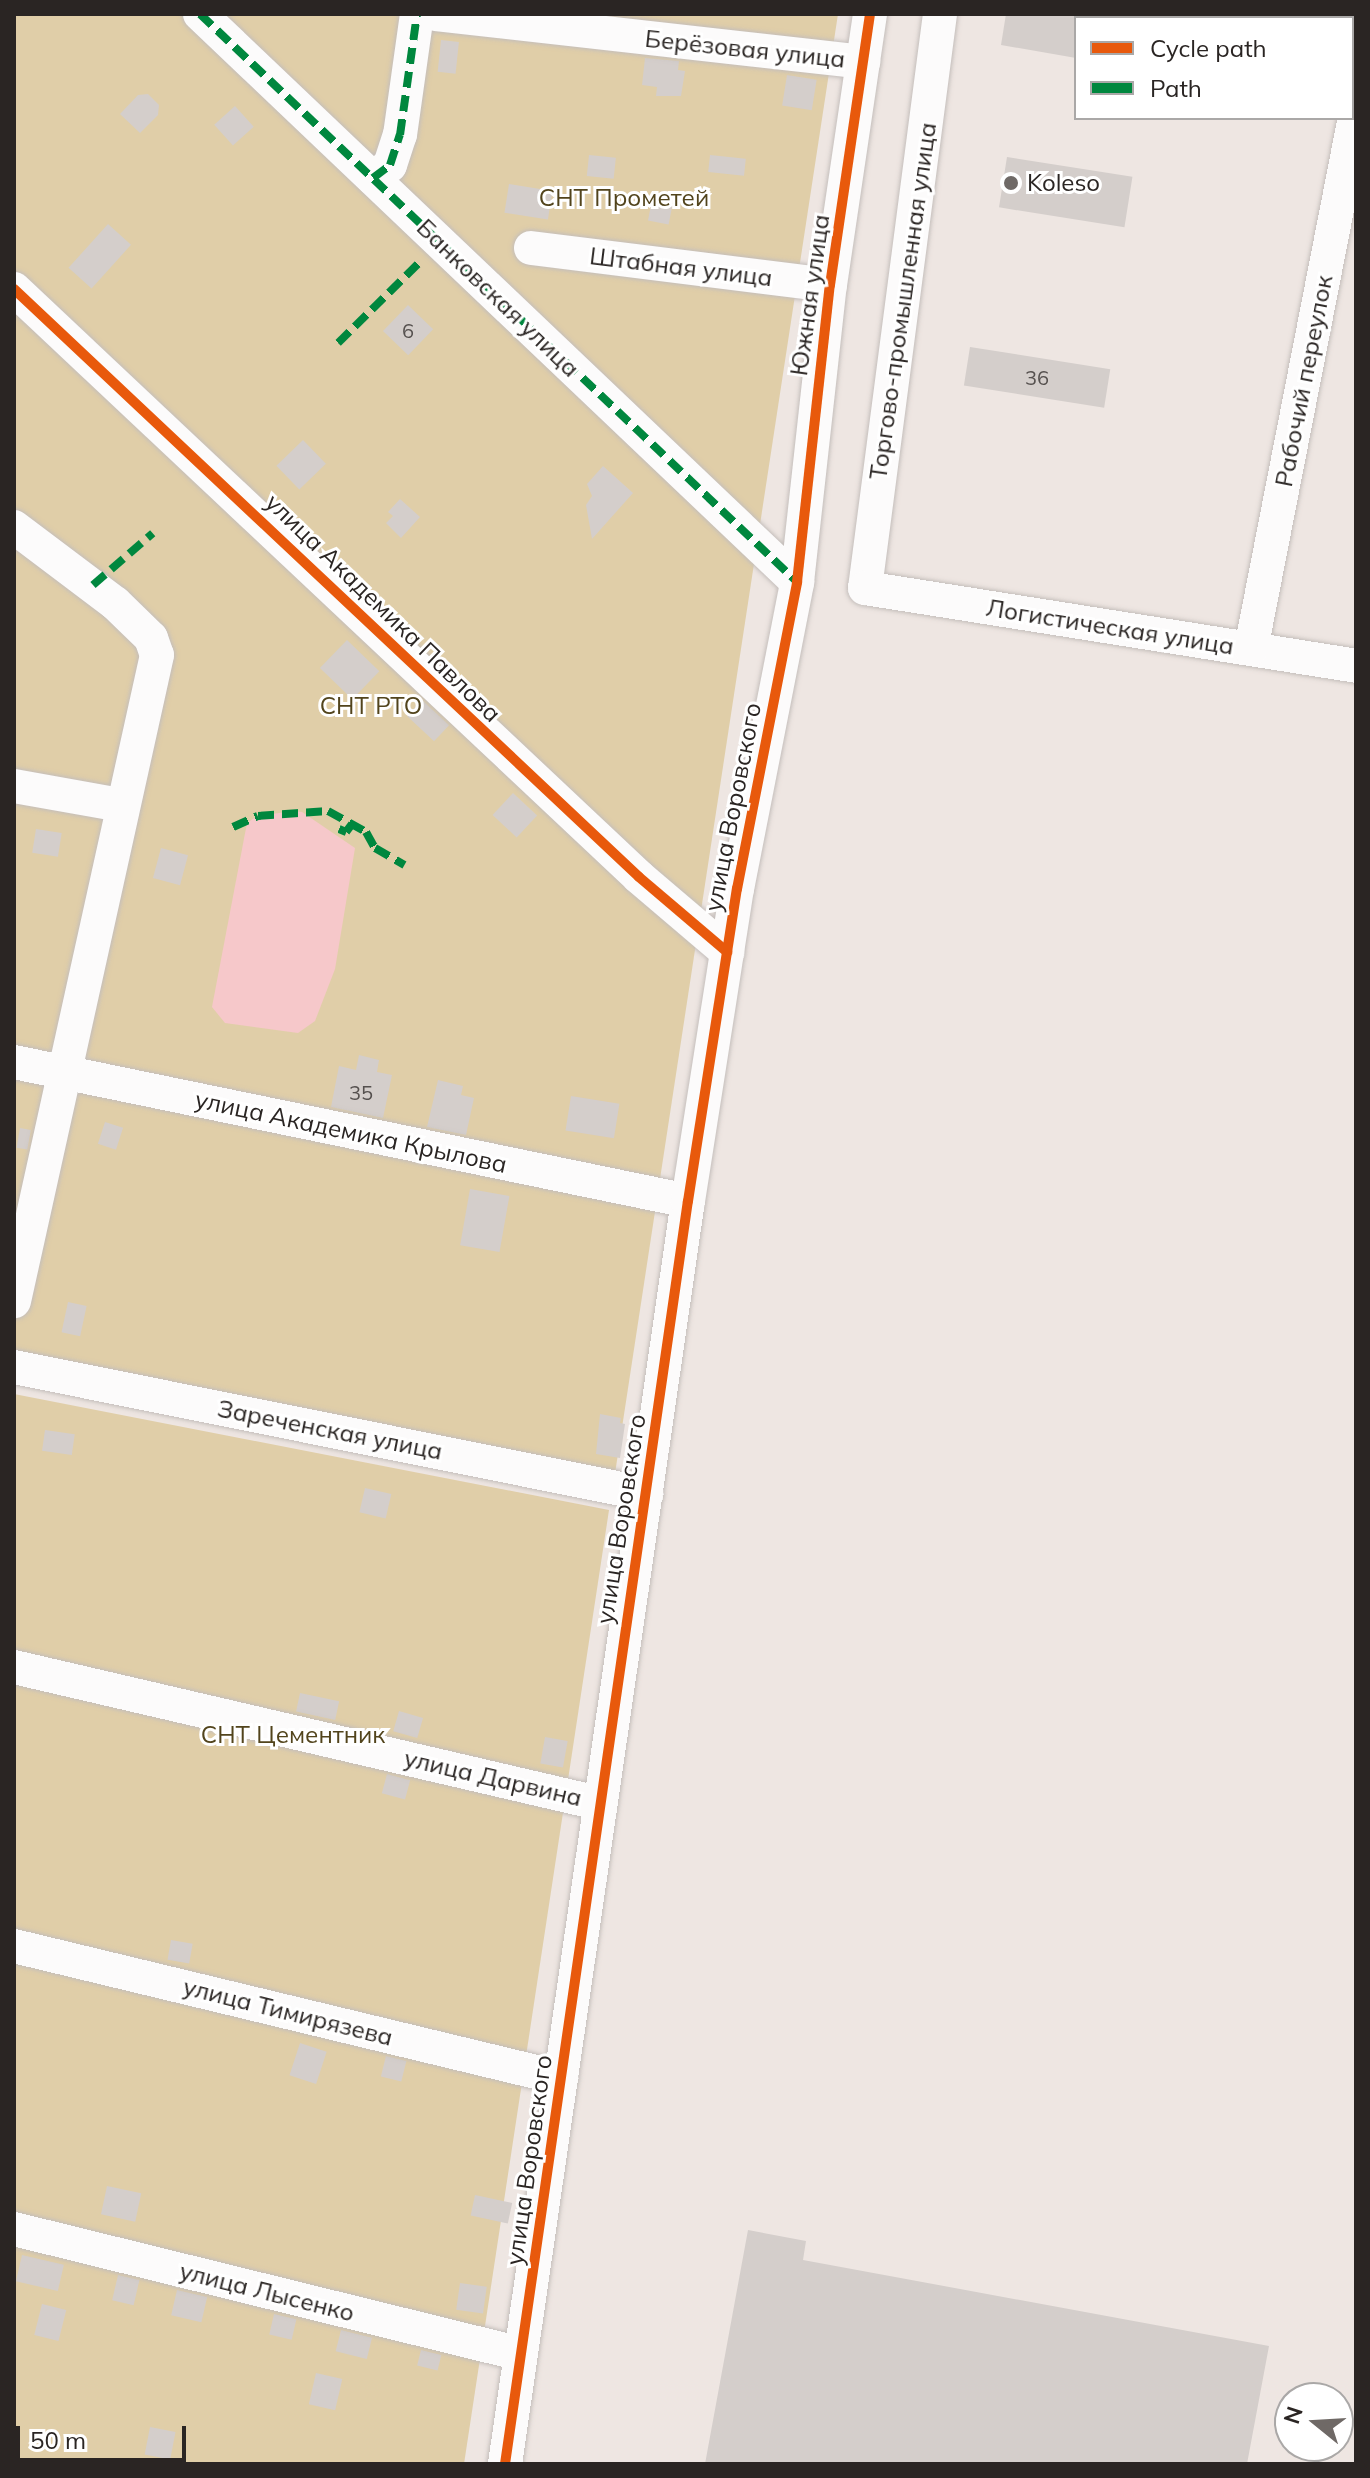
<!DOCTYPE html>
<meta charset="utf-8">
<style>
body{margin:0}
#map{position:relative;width:1370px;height:2478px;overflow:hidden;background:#eee6e2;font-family:Mulish,sans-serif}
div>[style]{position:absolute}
.green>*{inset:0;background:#e0cea8}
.water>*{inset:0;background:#f6c8ca}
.building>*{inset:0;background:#d4cecb;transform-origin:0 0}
.roads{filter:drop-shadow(0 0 2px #c4bebb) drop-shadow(0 0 2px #c4bebb)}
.minor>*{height:34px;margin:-17px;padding:0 17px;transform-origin:17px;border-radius:17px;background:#fcfbfb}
.quiet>*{height:8px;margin-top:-4px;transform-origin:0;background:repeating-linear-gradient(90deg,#00873e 0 16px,transparent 0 24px)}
.cycleway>*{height:10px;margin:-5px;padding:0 5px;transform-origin:5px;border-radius:5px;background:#e8590c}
.dots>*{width:22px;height:22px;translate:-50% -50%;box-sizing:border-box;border:4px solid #fff;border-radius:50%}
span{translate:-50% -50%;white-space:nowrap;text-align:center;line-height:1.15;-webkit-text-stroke:6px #fff;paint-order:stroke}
.number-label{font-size:20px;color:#55504e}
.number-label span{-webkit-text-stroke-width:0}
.street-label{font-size:24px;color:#2a2523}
.poi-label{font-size:24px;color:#2a2523}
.left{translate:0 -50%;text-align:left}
.park-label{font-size:24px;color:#52441c}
.frame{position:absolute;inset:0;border:16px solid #2a2523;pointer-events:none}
.legend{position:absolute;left:1074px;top:16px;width:280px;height:104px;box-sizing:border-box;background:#fff;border:2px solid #aaa8a7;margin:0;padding:10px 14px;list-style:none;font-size:24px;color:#2a2523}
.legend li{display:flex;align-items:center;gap:16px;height:40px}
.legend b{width:40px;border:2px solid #aaa8a7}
.north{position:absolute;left:1274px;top:2382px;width:80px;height:80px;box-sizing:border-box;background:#fff;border:2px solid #aaa8a7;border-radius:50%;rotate:288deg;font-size:22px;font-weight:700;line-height:32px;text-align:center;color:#2a2523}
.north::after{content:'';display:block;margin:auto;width:28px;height:36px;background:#6f6966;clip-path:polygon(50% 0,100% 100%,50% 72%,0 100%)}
.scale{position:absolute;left:16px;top:2426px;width:170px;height:36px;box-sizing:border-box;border:4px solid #2a2523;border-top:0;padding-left:10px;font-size:24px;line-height:28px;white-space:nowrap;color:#2a2523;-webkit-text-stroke:6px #fff;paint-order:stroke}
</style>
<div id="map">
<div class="green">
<div style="clip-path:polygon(14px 14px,838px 14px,614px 1480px,14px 1354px)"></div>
<div style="clip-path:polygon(14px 1394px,609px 1510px,464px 2464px,14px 2464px)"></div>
</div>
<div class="water">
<div style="clip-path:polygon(294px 811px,302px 812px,355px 848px,335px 969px,315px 1021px,298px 1033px,225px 1023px,212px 1007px,247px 823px,257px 816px)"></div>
</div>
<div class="building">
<div style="clip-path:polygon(1006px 14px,1076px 14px,1076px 58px,1001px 45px)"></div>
<div style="left:441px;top:40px;width:18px;height:32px;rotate:6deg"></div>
<div style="clip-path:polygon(645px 58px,679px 61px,678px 70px,685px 71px,681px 96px,656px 96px,657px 87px,642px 85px)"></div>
<div style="left:787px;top:75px;width:30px;height:31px;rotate:9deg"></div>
<div style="clip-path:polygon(148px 94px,159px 105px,158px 115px,140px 133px,120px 114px,138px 95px)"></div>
<div style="left:235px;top:106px;width:28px;height:28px;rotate:48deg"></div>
<div style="left:589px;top:155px;width:27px;height:21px;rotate:6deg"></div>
<div style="left:710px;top:155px;width:36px;height:17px;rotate:6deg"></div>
<div style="left:1007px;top:157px;width:127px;height:51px;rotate:9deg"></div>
<div style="left:509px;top:184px;width:44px;height:29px;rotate:9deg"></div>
<div style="left:652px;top:200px;width:21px;height:21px;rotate:11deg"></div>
<div style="left:108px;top:224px;width:31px;height:59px;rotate:42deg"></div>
<div style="left:408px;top:305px;width:35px;height:36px;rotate:44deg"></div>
<div style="left:970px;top:347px;width:142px;height:39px;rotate:9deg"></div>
<div style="left:303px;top:440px;width:33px;height:37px;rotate:46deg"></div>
<div style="clip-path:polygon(603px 466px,633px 493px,592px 539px,586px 505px,592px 496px,587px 484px)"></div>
<div style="clip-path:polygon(400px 499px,420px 517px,401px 538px,386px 523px,393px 516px,388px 512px)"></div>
<div style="left:347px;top:640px;width:45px;height:39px;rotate:44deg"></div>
<div style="left:422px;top:700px;width:37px;height:22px;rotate:43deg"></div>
<div style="left:513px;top:793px;width:33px;height:30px;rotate:43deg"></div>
<div style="left:36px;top:829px;width:26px;height:24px;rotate:9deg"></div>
<div style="left:161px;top:848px;width:28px;height:31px;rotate:15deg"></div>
<div style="clip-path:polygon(359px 1055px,379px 1060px,377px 1072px,392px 1075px,383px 1118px,331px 1107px,339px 1066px,356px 1070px)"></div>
<div style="clip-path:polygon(438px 1080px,463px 1086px,461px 1095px,474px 1098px,466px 1135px,427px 1127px)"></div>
<div style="left:571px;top:1096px;width:49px;height:35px;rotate:9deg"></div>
<div style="left:105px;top:1122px;width:19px;height:23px;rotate:18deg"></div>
<div style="left:20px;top:1128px;width:11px;height:20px;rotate:10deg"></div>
<div style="left:470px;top:1189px;width:40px;height:57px;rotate:10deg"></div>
<div style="left:68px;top:1302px;width:19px;height:31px;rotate:12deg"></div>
<div style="clip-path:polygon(600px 1414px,621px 1418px,620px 1423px,625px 1424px,620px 1458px,596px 1454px)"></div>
<div style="left:45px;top:1430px;width:30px;height:21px;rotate:8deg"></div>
<div style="left:365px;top:1488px;width:27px;height:25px;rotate:13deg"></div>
<div style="left:300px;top:1693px;width:40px;height:19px;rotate:12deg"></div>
<div style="left:399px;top:1711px;width:25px;height:21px;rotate:16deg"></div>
<div style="left:545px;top:1737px;width:23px;height:27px;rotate:10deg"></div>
<div style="left:387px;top:1774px;width:24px;height:20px;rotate:15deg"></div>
<div style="left:171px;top:1940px;width:22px;height:20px;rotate:10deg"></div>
<div style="left:300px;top:2043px;width:28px;height:34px;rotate:18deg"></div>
<div style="left:386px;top:2056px;width:21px;height:21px;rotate:14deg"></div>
<div style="left:107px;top:2186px;width:35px;height:29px;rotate:12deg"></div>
<div style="left:475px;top:2195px;width:38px;height:21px;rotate:12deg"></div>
<div style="clip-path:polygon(748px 2230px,806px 2241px,803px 2260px,1269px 2346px,1247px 2464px,705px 2464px)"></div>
<div style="left:22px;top:2255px;width:43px;height:27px;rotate:13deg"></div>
<div style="left:118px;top:2275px;width:22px;height:26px;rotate:13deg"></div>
<div style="left:460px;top:2283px;width:27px;height:27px;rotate:8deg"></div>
<div style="left:177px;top:2290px;width:31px;height:26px;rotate:13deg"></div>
<div style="left:42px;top:2304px;width:25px;height:32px;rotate:14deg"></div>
<div style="left:274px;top:2314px;width:23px;height:21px;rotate:13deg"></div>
<div style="left:341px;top:2330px;width:32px;height:22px;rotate:14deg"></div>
<div style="left:421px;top:2350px;width:21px;height:16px;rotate:14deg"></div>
<div style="left:316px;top:2373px;width:27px;height:32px;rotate:13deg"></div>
<div style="left:150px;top:2427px;width:26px;height:28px;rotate:11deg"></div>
</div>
<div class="roads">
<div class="minor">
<div style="left:200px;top:14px;width:824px;rotate:43.57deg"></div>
<div style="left:436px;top:14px;width:430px;rotate:6.4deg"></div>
<div style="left:940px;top:14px;width:579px;rotate:97.44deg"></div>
<div style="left:865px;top:588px;width:497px;rotate:9deg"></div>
<div style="left:373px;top:178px;width:21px;rotate:-37deg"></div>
<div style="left:390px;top:165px;width:32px;rotate:-72deg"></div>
<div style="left:400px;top:135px;width:122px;rotate:-82deg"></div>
<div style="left:531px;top:248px;width:301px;rotate:7.1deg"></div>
<div style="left:14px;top:289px;width:858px;rotate:43.25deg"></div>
<div style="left:639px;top:877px;width:116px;rotate:40.4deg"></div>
<div style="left:14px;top:527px;width:126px;rotate:37deg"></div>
<div style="left:115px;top:603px;width:50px;rotate:44.2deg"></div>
<div style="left:151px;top:638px;width:18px;rotate:71deg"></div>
<div style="left:157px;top:655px;width:662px;rotate:102.48deg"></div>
<div style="left:1251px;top:649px;width:547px;rotate:-78.94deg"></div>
<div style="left:14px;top:786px;width:109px;rotate:10.1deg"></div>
<div style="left:14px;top:1062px;width:688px;rotate:11.65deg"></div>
<div style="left:14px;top:1367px;width:645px;rotate:11.36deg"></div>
<div style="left:14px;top:1667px;width:600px;rotate:13.11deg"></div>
<div style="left:14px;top:1946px;width:563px;rotate:13.57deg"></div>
<div style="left:14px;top:2229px;width:522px;rotate:13.85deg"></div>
<div style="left:505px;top:2464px;width:1276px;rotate:-81.76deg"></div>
<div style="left:688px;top:1201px;width:316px;rotate:-81.1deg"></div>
<div style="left:737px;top:889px;width:313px;rotate:-78.9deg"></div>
<div style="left:797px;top:582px;width:299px;rotate:-83.7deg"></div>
<div style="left:830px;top:285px;width:274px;rotate:-81.6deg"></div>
</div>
</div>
<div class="quiet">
<div style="left:200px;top:14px;width:824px;rotate:43.57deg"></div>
<div style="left:373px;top:178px;width:21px;rotate:-37deg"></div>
<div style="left:390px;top:165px;width:32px;rotate:-72deg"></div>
<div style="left:400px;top:135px;width:122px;rotate:-82deg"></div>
<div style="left:338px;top:343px;width:117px;rotate:-44.7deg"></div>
<div style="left:93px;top:585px;width:79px;rotate:-40.9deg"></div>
<div style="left:233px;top:827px;width:27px;rotate:-24deg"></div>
<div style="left:258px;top:816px;width:70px;rotate:-4.1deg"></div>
<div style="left:328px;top:811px;width:43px;rotate:28.9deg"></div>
<div style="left:366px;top:832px;width:18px;rotate:61deg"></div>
<div style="left:375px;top:848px;width:34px;rotate:30deg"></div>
<div style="left:339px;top:829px;width:8px;rotate:23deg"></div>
<div style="left:346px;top:832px;width:10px;rotate:-53deg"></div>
</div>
<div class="cycleway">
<div style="left:14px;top:289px;width:858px;rotate:43.25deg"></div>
<div style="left:639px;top:877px;width:116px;rotate:40.4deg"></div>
<div style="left:505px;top:2464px;width:1276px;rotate:-81.76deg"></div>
<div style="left:688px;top:1201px;width:316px;rotate:-81.1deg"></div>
<div style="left:737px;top:889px;width:313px;rotate:-78.9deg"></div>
<div style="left:797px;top:582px;width:299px;rotate:-83.7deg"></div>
<div style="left:830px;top:285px;width:274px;rotate:-81.6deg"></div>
</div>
<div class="dots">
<div style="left:1011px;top:183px;background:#6f6966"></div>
</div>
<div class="number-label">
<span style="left:408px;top:330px">6</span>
<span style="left:1037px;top:377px">36</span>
<span style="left:361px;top:1092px">35</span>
</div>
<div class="street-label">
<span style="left:745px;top:49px;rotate:6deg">Берёзовая улица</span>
<span style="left:681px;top:267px;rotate:7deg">Штабная улица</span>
<span style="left:810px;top:295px;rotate:-82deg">Южная улица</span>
<span style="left:498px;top:298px;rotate:44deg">Банковская улица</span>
<span style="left:903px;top:301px;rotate:-82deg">Торгово-промышленная улица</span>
<span style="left:1304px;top:381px;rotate:-79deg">Рабочий переулок</span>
<span style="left:383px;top:608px;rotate:44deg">улица Академика Павлова</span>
<span style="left:1110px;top:627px;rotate:9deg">Логистическая улица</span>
<span style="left:733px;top:807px;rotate:-79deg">улица Воровского</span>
<span style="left:351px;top:1132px;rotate:12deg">улица Академика Крылова</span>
<span style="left:330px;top:1430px;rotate:11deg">Зареченская улица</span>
<span style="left:621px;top:1519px;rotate:-81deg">улица Воровского</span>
<span style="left:493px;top:1778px;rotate:13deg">улица Дарвина</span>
<span style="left:288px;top:2012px;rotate:14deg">улица Тимирязева</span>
<span style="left:529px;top:2160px;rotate:-82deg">улица Воровского</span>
<span style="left:267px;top:2292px;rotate:14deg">улица Лысенко</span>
</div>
<div class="poi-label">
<span class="left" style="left:1027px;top:183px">Koleso</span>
</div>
<div class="park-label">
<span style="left:624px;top:198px">СНТ Прометей</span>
<span style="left:371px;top:706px">СНТ РТО</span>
<span style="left:293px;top:1735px">СНТ Цементник</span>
</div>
<div class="frame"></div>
<ul class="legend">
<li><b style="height:10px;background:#e8590c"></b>Cycle path</li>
<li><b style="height:10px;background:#00873e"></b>Path</li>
</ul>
<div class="north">N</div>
<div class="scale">50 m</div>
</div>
